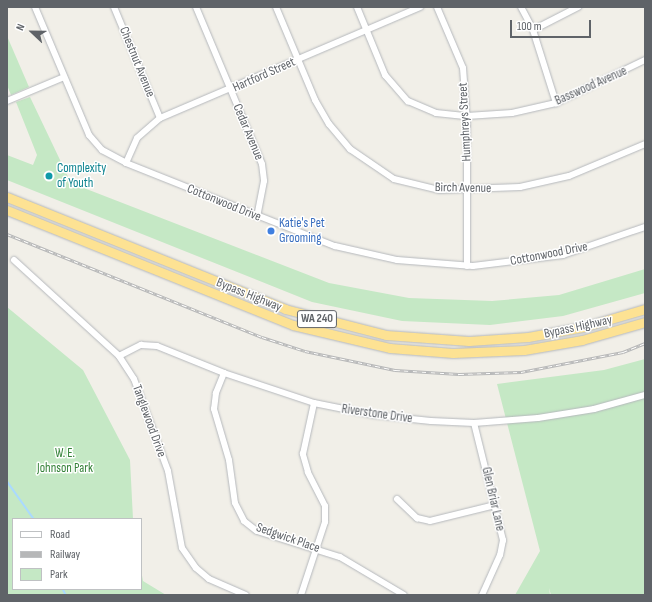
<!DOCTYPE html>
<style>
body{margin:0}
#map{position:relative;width:652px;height:602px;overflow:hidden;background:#f1efe8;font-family:"Sofia Sans Condensed",sans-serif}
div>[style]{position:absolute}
.green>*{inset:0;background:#c5e8c5}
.stream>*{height:1.5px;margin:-0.75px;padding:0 0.75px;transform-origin:0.75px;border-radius:0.75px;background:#aadaff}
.roads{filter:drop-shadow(0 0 1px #b5b8bc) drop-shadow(0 0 1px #b5b8bc)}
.minor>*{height:6px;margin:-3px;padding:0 3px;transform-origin:3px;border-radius:3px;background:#fff}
.highway>*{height:9px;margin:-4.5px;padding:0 4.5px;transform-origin:4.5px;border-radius:4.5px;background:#fde293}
.rail>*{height:3px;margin-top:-1.5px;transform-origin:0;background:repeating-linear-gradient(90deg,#fff 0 4.5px,#b6b7b8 0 9px);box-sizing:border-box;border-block:1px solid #b6b7b8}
.dots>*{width:11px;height:11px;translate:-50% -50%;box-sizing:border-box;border:2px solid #fff;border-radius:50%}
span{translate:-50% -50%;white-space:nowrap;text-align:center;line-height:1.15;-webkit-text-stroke:3px #fff;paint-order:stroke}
.shield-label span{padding:1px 3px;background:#fff;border:1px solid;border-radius:3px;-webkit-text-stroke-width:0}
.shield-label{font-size:12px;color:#5f6368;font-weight:700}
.street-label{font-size:13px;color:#5f6368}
.culture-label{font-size:13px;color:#0d838f}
.left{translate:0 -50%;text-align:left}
.shop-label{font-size:13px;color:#366cbe}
.park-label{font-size:13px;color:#348238}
.frame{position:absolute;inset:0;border:8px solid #5f6368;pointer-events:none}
.legend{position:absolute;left:12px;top:518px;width:130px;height:72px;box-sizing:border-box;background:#fff;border:1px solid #bfc1c3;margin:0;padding:5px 7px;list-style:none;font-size:12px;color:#5f6368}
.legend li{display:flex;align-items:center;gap:8px;height:20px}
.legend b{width:20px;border:1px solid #bfc1c3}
.north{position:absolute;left:12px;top:12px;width:40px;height:40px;-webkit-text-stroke:3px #fff;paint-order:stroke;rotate:292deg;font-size:11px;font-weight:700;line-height:16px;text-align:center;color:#5f6368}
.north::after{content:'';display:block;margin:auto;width:14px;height:18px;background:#5f6368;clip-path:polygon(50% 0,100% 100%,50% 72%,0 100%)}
.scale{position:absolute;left:510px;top:20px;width:81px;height:18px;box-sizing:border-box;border:2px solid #5f6368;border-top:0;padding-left:5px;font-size:12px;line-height:14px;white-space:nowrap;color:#5f6368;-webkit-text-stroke:3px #fff;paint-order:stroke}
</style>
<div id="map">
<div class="green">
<div style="clip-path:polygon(7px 36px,29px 87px,11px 95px,7px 85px)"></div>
<div style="clip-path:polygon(30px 97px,71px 183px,329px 283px,409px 298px,492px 301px,559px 295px,645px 269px,645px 293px,563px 316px,490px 325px,402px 321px,312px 302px,7px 180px,7px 155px,33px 165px,37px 155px,16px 102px)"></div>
<div style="clip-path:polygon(7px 307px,83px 370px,130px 460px,133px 519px,13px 519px,13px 589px,141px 589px,141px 570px,143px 581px,166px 595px,7px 595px)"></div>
<div style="clip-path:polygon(645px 359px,645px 595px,551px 595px,549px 588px,550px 595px,515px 595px,540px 551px,497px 384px,604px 370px)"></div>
</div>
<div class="stream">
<div style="left:7px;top:481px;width:47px;rotate:54.6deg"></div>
<div style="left:63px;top:589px;width:7px;rotate:63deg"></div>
</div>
<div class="roads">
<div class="minor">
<div style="left:35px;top:7px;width:139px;rotate:67.1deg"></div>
<div style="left:89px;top:135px;width:20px;rotate:49deg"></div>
<div style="left:102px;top:150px;width:27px;rotate:28deg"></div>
<div style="left:126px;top:163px;width:225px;rotate:21.7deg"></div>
<div style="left:335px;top:246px;width:64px;rotate:12.7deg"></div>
<div style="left:397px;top:260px;width:76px;rotate:4.5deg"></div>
<div style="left:473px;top:266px;width:91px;rotate:-7deg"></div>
<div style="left:563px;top:255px;width:87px;rotate:-18.9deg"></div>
<div style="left:114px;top:7px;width:120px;rotate:67.5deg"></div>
<div style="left:196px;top:7px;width:170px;rotate:67.2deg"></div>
<div style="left:262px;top:164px;width:17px;rotate:83deg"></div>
<div style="left:264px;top:181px;width:36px;rotate:101deg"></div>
<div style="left:276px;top:7px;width:101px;rotate:67.2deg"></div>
<div style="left:315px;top:100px;width:28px;rotate:60deg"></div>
<div style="left:329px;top:124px;width:33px;rotate:50deg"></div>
<div style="left:350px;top:149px;width:53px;rotate:34.3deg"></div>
<div style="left:394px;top:179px;width:46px;rotate:13.7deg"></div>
<div style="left:439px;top:190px;width:81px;rotate:-2.1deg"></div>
<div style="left:520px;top:187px;width:50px;rotate:-12.7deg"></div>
<div style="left:569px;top:176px;width:82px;rotate:-22.8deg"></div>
<div style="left:357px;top:7px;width:74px;rotate:67.6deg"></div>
<div style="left:385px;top:75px;width:35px;rotate:49deg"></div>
<div style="left:408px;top:101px;width:30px;rotate:23deg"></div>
<div style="left:436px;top:113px;width:31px;rotate:6deg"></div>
<div style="left:467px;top:116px;width:45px;rotate:-3.8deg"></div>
<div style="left:512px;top:113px;width:45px;rotate:-12.8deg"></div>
<div style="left:556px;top:103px;width:99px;rotate:-25.8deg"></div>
<div style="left:437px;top:7px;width:66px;rotate:66.9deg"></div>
<div style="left:463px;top:68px;width:54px;rotate:85.8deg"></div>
<div style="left:467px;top:122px;width:144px;rotate:90deg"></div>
<div style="left:521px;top:7px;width:26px;rotate:62deg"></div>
<div style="left:533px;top:30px;width:77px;rotate:72.5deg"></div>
<div style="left:533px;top:30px;width:51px;rotate:-27.1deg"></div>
<div style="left:7px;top:101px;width:62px;rotate:-22.8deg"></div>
<div style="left:126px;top:163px;width:27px;rotate:-66deg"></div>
<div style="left:137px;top:138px;width:30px;rotate:-41deg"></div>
<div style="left:160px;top:118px;width:283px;rotate:-23.1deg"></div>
<div style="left:14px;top:260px;width:142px;rotate:42.4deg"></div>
<div style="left:119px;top:356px;width:27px;rotate:57deg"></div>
<div style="left:134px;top:379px;width:98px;rotate:69.7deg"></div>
<div style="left:168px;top:471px;width:78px;rotate:79.7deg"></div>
<div style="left:182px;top:548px;width:24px;rotate:55deg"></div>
<div style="left:196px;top:568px;width:17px;rotate:40deg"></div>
<div style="left:209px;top:579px;width:40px;rotate:23.4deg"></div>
<div style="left:119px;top:356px;width:25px;rotate:-27deg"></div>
<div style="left:141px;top:345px;width:16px;rotate:4deg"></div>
<div style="left:157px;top:346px;width:72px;rotate:21.9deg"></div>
<div style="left:224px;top:373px;width:95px;rotate:18.4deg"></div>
<div style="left:314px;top:403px;width:61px;rotate:11.3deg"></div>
<div style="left:374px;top:415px;width:57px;rotate:6deg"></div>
<div style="left:431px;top:421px;width:43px;rotate:2.7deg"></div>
<div style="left:474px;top:423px;width:64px;rotate:-4.5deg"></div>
<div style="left:538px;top:418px;width:57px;rotate:-9.1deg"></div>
<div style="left:594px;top:409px;width:53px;rotate:-15.4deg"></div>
<div style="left:224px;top:373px;width:22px;rotate:112deg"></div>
<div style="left:216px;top:393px;width:16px;rotate:97deg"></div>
<div style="left:214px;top:409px;width:53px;rotate:73.6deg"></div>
<div style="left:229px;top:460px;width:43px;rotate:82.1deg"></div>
<div style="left:235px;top:503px;width:20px;rotate:63deg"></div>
<div style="left:244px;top:521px;width:16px;rotate:38deg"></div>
<div style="left:257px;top:531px;width:87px;rotate:17.4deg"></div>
<div style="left:340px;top:557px;width:74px;rotate:30.7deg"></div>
<div style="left:474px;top:423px;width:121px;rotate:76.1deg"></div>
<div style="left:503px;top:540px;width:15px;rotate:101deg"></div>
<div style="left:500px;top:555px;width:44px;rotate:114.2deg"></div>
<div style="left:397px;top:499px;width:28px;rotate:44deg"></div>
<div style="left:417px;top:518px;width:13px;rotate:13deg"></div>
<div style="left:430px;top:521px;width:67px;rotate:-13.8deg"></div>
<div style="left:301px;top:595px;width:77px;rotate:-71.8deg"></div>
<div style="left:325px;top:522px;width:16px;rotate:-90deg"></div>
<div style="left:325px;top:506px;width:38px;rotate:-117deg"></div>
<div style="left:308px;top:472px;width:19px;rotate:-106deg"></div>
<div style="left:303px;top:454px;width:52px;rotate:-77.8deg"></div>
</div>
<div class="highway">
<div style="left:7px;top:197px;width:300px;rotate:21.9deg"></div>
<div style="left:285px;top:309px;width:104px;rotate:14.4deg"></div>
<div style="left:386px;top:335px;width:83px;rotate:4.1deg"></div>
<div style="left:469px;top:341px;width:59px;rotate:-3.9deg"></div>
<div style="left:528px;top:337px;width:56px;rotate:-10.3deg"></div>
<div style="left:583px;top:327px;width:65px;rotate:-16.2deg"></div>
<div style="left:7px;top:210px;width:308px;rotate:21.9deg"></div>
<div style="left:293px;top:325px;width:100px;rotate:13.3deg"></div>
<div style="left:390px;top:348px;width:63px;rotate:4.5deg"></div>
<div style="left:453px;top:353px;width:71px;rotate:-2.4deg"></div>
<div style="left:524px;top:350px;width:59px;rotate:-9.8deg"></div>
<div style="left:582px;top:340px;width:66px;rotate:-15.9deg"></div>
</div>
</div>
<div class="rail">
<div style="left:7px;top:234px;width:275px;rotate:22deg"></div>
<div style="left:262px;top:337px;width:45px;rotate:18deg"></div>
<div style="left:305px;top:351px;width:92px;rotate:11.9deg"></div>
<div style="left:395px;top:370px;width:64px;rotate:3.6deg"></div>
<div style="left:459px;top:374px;width:62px;rotate:-1.8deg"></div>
<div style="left:521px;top:372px;width:104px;rotate:-11.1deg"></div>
<div style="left:623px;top:352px;width:24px;rotate:-22deg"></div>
</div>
<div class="dots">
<div style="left:49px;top:176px;background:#0f9aa8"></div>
<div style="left:271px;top:231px;background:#3f7fe0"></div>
</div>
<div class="shield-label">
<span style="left:317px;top:319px">WA 240</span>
</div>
<div class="street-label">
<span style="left:137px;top:62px;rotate:68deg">Chestnut Avenue</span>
<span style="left:264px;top:75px;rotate:-24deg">Hartford Street</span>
<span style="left:591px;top:86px;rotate:-24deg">Basswood Avenue</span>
<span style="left:465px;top:122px;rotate:-93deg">Humphreys Street</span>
<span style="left:248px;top:132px;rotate:67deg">Cedar Avenue</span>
<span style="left:463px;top:188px;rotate:1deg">Birch Avenue</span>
<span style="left:224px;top:203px;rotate:22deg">Cottonwood Drive</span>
<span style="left:549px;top:254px;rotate:-11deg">Cottonwood Drive</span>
<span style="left:249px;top:295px;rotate:22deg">Bypass Highway</span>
<span style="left:578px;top:327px;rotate:-12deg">Bypass Highway</span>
<span style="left:377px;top:414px;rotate:8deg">Riverstone Drive</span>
<span style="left:149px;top:421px;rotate:70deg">Tanglewood Drive</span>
<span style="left:493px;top:499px;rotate:77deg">Glen Briar Lane</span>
<span style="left:288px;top:538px;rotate:19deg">Sedgwick Place</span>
</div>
<div class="culture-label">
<span class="left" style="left:57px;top:176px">Complexity<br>of Youth</span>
</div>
<div class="shop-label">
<span class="left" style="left:279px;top:231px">Katie's Pet<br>Grooming</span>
</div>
<div class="park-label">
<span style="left:65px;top:461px">W. E.<br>Johnson Park</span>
</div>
<div class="frame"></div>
<ul class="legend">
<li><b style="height:5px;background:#fff"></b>Road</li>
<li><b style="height:5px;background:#b6b7b8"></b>Railway</li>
<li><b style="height:11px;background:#c5e8c5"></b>Park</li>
</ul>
<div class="north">N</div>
<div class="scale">100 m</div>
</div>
